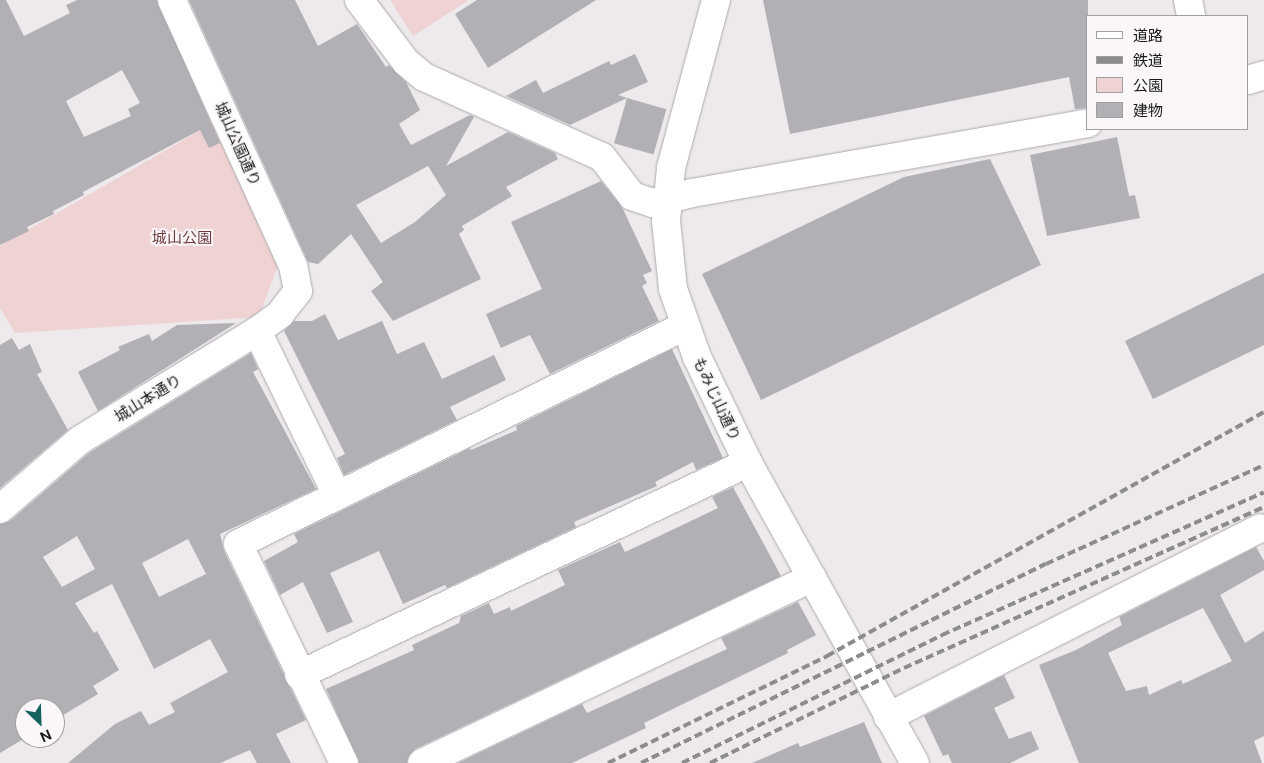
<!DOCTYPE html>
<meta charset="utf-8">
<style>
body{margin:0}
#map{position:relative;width:1264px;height:763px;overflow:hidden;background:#ede9ec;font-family:"Public Sans","Noto Sans JP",sans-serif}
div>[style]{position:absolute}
.green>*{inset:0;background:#efd3d2}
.building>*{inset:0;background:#b2b0b5;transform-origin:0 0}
.roads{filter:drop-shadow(0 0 1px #ada9ad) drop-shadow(0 0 1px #ada9ad)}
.minor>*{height:28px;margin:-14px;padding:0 14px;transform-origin:14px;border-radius:14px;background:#fff}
.rail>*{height:4px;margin-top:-2px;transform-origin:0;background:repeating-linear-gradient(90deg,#8e8b8d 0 8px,transparent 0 12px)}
span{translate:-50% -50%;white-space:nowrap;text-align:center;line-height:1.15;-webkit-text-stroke:4px #faf6fa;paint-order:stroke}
.street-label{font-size:15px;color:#1b1a1b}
.park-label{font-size:15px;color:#6f3c3b}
.legend{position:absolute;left:1086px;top:15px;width:162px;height:115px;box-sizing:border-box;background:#faf6fa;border:1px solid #a19ea1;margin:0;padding:6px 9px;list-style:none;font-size:15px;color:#1b1a1b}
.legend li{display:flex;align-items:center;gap:10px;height:25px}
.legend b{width:25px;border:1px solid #a19ea1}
.north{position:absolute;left:15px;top:698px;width:50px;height:50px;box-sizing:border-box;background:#faf6fa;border:1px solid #a19ea1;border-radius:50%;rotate:156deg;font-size:14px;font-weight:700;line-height:20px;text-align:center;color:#1b1a1b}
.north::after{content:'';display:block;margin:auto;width:18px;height:22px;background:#14635f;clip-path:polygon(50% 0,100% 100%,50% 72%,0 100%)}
</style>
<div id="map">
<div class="green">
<div style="clip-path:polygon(390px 0,469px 0,413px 36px)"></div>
<div style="clip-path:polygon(220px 119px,282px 254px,259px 317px,15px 333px,0 308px,0 246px)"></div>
</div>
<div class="building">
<div style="clip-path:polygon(evenodd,0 0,6px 0,24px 36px,70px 13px,66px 5px,77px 0,157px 0,220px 143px,209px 148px,200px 130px,83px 192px,84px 195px,53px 211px,54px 214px,27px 227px,29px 231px,0 245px,0 0,122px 70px,140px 103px,128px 109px,131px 116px,84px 137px,66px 101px,122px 70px)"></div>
<div style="clip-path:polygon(evenodd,189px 0,295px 0,318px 46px,357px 24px,386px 67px,389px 65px,406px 82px,420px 110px,399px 124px,411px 145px,470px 115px,474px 117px,446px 166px,508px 132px,555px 153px,558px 159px,506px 187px,512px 196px,462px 226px,464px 230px,459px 234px,481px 279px,393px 321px,371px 291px,383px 282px,351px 234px,318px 264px,308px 262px,189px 0,428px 166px,446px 195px,415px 222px,381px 243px,356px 205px,428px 166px)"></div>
<div style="clip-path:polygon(477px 0,596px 0,488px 68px,455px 14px)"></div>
<div style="clip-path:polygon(763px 0,1088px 0,1088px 108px,1075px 109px,1069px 77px,790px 134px)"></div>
<div style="clip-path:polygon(635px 54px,648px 82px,618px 95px,627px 98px,570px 125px,506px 96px,536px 80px,543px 93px,609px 61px,611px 65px)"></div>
<div style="left:627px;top:98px;width:41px;height:47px;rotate:16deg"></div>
<div style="clip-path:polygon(1117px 137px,1129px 196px,1135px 195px,1140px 218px,1047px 236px,1030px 155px)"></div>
<div style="clip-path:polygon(990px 159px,1041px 265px,761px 400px,702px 274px,904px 177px)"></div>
<div style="clip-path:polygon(601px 181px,622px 207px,652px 271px,643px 275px,647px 283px,642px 286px,659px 321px,550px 374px,530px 335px,501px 348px,486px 314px,542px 289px,511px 222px)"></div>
<div style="clip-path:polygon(1264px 273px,1264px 345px,1153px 399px,1125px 341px)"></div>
<div style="clip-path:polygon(325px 314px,338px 340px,382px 321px,397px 354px,424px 342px,442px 379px,494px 355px,506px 380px,450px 407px,457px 420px,344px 475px,337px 458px,345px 454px,284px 331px,294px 321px,312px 321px)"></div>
<div style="clip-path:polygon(236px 323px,98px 411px,78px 372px,120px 350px,118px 347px,149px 334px,152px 341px,177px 325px)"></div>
<div style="clip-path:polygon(12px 338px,19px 350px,30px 344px,42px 372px,37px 374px,68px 430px,0 488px,0 345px)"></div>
<div style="clip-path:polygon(672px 349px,723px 458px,696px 470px,693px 462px,655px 482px,657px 486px,574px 522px,576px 527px,447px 588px,445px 585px,403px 604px,379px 551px,330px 573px,353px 622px,327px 633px,303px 582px,280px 595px,264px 561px,298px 542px,294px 534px,470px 448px,471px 450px,517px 430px,516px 426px)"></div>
<div style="clip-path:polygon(evenodd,251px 353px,258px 369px,253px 372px,316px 489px,220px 534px,224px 551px,306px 720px,276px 734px,291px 763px,257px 763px,250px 750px,220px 763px,68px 763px,115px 724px,141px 711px,149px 725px,175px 712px,170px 703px,228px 672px,210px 639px,154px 669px,112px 584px,75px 603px,94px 633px,97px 631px,119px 670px,93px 686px,98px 694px,55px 720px,55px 708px,25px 708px,25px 738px,0 753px,0 524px,10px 521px,89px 453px,251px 353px,77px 536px,95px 569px,62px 587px,43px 557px,77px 536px,251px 353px,188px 539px,206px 574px,159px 597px,142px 563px,188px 539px)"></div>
<div style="clip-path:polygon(733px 487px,781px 576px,415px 749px,407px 763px,359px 763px,326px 689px,414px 650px,412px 645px,459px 623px,461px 616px,489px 603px,494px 614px,510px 607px,511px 611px,565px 585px,558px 570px,620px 542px,625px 552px,653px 539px,718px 508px,712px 497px)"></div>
<div style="clip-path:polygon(evenodd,1256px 547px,1264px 561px,1264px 570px,1220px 595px,1245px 643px,1264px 631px,1264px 736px,1254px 741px,1262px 763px,1079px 763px,1039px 665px,1076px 650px,1122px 625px,1119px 617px,1256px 547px,1203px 608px,1232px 661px,1183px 684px,1181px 680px,1149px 695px,1147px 686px,1126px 691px,1108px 653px,1203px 608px)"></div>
<div style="clip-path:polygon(798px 602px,816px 635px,787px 650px,788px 653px,644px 723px,646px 728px,572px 763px,458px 763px,582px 704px,587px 713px,727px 649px,721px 638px)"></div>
<div style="clip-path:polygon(1004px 675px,1015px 698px,994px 708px,1009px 739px,1031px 731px,1039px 749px,1010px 763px,952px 763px,948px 754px,943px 756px,924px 716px)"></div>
<div style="clip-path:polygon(864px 722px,882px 763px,752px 763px,798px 743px,800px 747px)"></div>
</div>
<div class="roads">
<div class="minor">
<div style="left:359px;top:0;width:78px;rotate:52.8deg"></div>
<div style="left:406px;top:62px;width:23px;rotate:40deg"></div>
<div style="left:424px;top:77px;width:195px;rotate:24.2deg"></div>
<div style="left:602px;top:157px;width:49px;rotate:52.4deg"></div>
<div style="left:632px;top:196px;width:21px;rotate:19deg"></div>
<div style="left:652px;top:203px;width:41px;rotate:-14deg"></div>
<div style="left:692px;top:193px;width:402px;rotate:-10deg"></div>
<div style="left:716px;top:0;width:174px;rotate:105deg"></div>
<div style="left:671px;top:168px;width:53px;rotate:95.4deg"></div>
<div style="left:666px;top:221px;width:68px;rotate:84.1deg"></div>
<div style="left:673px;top:289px;width:72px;rotate:70.6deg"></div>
<div style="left:697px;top:357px;width:118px;rotate:64.3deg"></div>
<div style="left:748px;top:463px;width:343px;rotate:60.9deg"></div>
<div style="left:1188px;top:0;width:16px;rotate:79deg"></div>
<div style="left:1248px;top:80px;width:17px;rotate:-17deg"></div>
<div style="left:257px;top:331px;width:182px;rotate:64deg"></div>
<div style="left:0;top:509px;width:106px;rotate:-40.8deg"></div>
<div style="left:80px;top:440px;width:208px;rotate:-31.6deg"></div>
<div style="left:257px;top:331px;width:29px;rotate:-36deg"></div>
<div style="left:280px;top:314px;width:29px;rotate:-52deg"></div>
<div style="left:298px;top:291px;width:25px;rotate:-101deg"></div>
<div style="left:293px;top:266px;width:292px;rotate:-114.5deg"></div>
<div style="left:299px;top:675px;width:497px;rotate:-25.3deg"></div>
<div style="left:888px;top:717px;width:417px;rotate:-26.9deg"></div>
<div style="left:344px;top:763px;width:243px;rotate:-115.8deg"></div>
<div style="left:238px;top:544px;width:496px;rotate:-26deg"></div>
<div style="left:422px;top:763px;width:432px;rotate:-25.4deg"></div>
</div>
</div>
<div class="rail">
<div style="left:608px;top:763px;width:244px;rotate:-26deg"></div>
<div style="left:827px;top:656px;width:501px;rotate:-29.18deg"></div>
<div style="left:641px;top:763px;width:451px;rotate:-26.2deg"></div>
<div style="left:1046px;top:564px;width:239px;rotate:-24.4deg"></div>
<div style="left:682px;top:763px;width:290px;rotate:-26.2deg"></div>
<div style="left:942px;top:635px;width:352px;rotate:-23.9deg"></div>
<div style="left:710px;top:763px;width:216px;rotate:-26.1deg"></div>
<div style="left:904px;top:668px;width:394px;rotate:-24.1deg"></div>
</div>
<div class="street-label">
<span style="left:238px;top:144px;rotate:66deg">城山公園通り</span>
<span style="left:148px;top:398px;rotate:-32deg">城山本通り</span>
<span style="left:717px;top:399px;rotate:65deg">もみじ山通り</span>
</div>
<div class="park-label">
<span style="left:182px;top:238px">城山公園</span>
</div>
<ul class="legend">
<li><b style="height:6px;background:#fff"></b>道路</li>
<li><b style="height:6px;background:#8e8b8d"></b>鉄道</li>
<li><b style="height:14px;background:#efd3d2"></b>公園</li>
<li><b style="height:14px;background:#b2b0b5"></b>建物</li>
</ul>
<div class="north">N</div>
</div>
